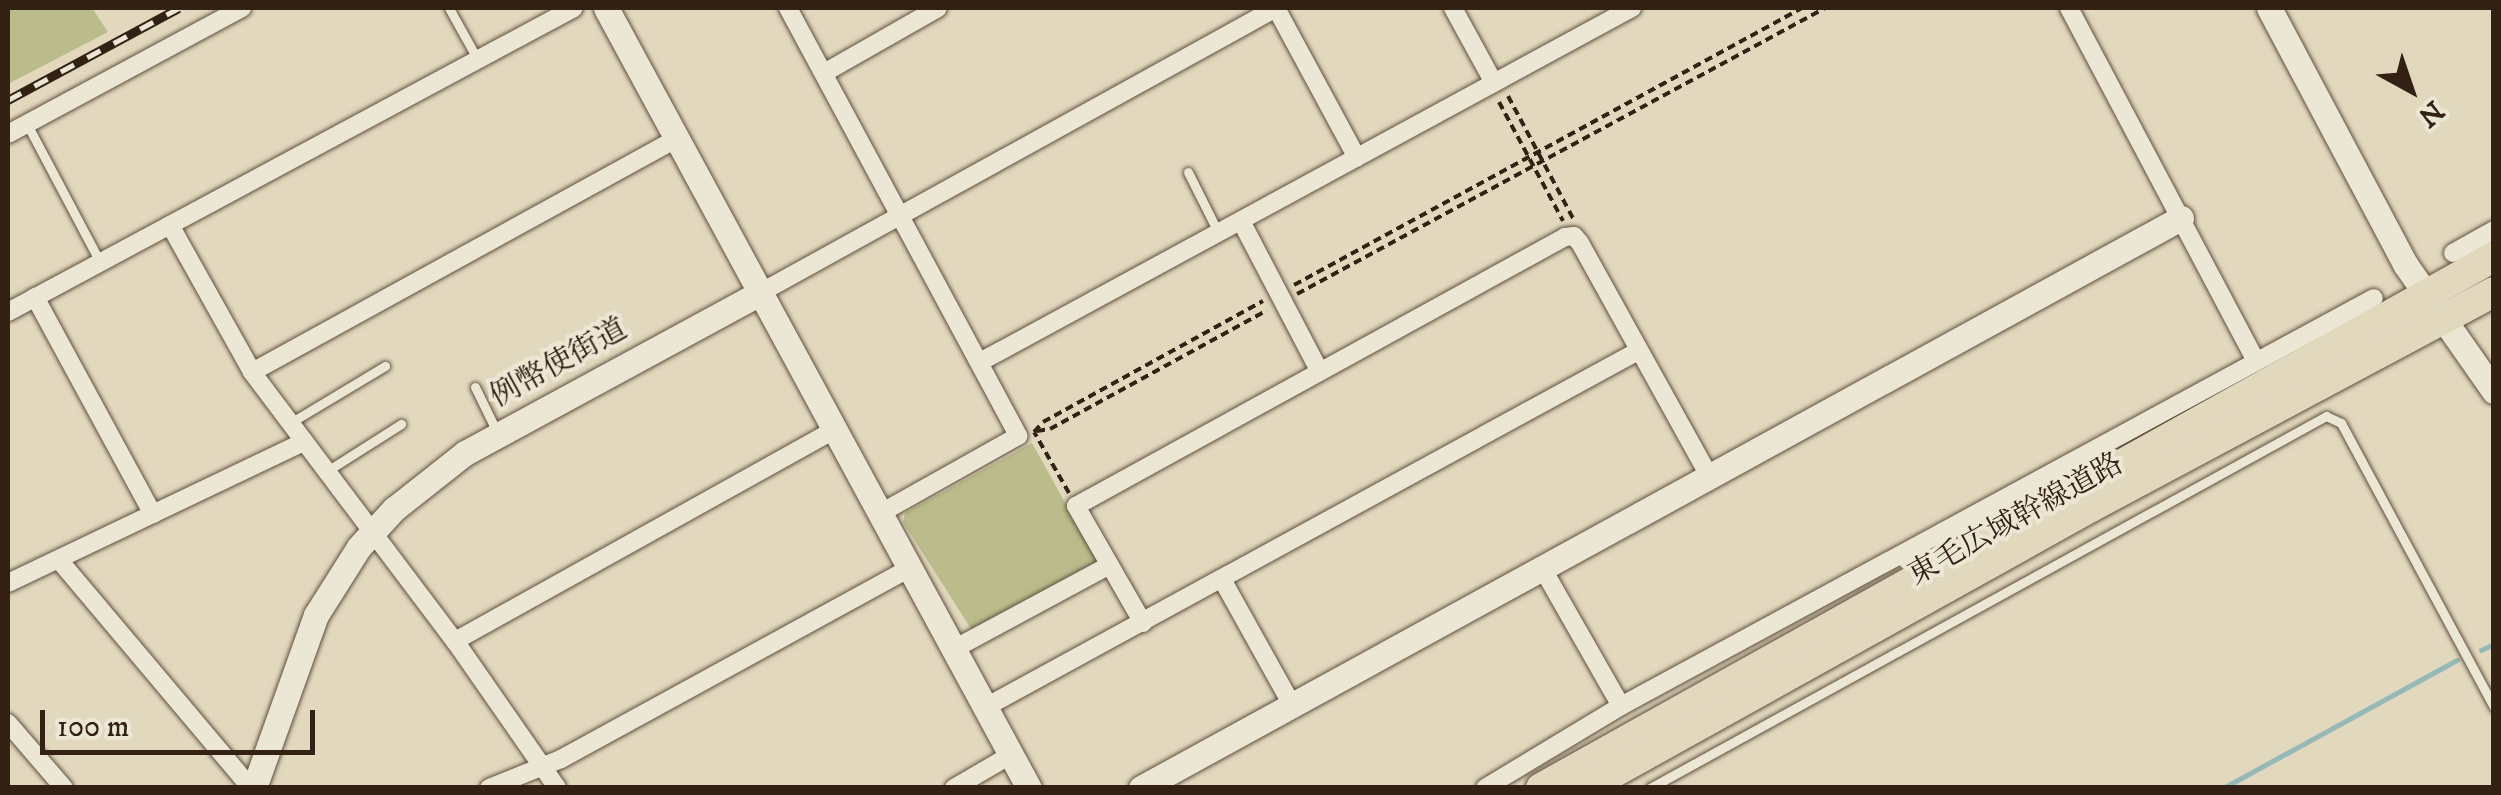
<!DOCTYPE html>
<meta charset="utf-8">
<style>
body{margin:0}
#map{position:relative;width:2501px;height:795px;overflow:hidden;background:#e2d8be;font-family:"IM FELL DW Pica","Noto Serif JP",serif}
div>[style]{position:absolute}
.green>*{inset:0;background:#babc8c}
.stream>*{height:5px;margin:-2.5px;padding:0 2.5px;transform-origin:2.5px;border-radius:2.5px;background:#96b9b7}
.path>*{height:4px;margin-top:-2px;transform-origin:0;background:repeating-linear-gradient(90deg,#332113 0 8px,transparent 0 13px)}
.roads{filter:drop-shadow(0 0 2px #5f4f3e) drop-shadow(0 0 2px #5f4f3e)}
.lane>*{height:9px;margin:-4.5px;padding:0 4.5px;transform-origin:4.5px;border-radius:4.5px;background:#ece6d5}
.street>*{height:18px;margin:-9px;padding:0 9px;transform-origin:9px;border-radius:9px;background:#ece6d5}
.secondary>*{height:25px;margin:-12.5px;padding:0 12.5px;transform-origin:12.5px;border-radius:12.5px;background:#ece6d5}
.highway>*{height:30px;margin:-15px;padding:0 15px;transform-origin:15px;border-radius:15px;background:#e2d8be}
.rail>*{height:9px;margin-top:-4.5px;transform-origin:0;background:repeating-linear-gradient(90deg,#ece6d5 0 15px,#332113 0 30px);box-sizing:border-box;border-block:2px solid #332113}
span{translate:-50% -50%;white-space:nowrap;text-align:center;line-height:1.15;-webkit-text-stroke:8px #ece6d5;paint-order:stroke}
.street-label{font-size:30px;color:#332113}
.frame{position:absolute;inset:0;border:10px solid #332113;pointer-events:none}
.north{position:absolute;left:2361px;top:40px;width:100px;height:100px;-webkit-text-stroke:8px #ece6d5;paint-order:stroke;rotate:140deg;font-size:28px;font-weight:700;line-height:40px;text-align:center;color:#332113}
.north::after{content:'';display:block;margin:auto;width:35px;height:45px;background:#332113;clip-path:polygon(50% 0,100% 100%,50% 72%,0 100%)}
.scale{position:absolute;left:40px;top:710px;width:275px;height:45px;box-sizing:border-box;border:5px solid #332113;border-top:0;padding-left:12px;font-size:30px;line-height:35px;white-space:nowrap;color:#332113;-webkit-text-stroke:8px #ece6d5;paint-order:stroke}
</style>
<div id="map">
<div class="green">
<div style="clip-path:polygon(8px 8px,92px 8px,108px 32px,8px 84px)"></div>
<div style="clip-path:polygon(1032px 443px,1097px 560px,1094px 567px,973px 632px,903px 522px,905px 513px)"></div>
</div>
<div class="stream">
<div style="left:2481px;top:650px;width:14px;rotate:-25deg"></div>
<div style="left:2223px;top:788px;width:267px;rotate:-28.7deg"></div>
</div>
<div class="path">
<div style="left:1508px;top:96px;width:140px;rotate:62deg"></div>
<div style="left:1499px;top:102px;width:135px;rotate:61.7deg"></div>
<div style="left:1294px;top:285px;width:579px;rotate:-28.6deg"></div>
<div style="left:1297px;top:294px;width:600px;rotate:-28.44deg"></div>
<div style="left:1037px;top:431px;width:13px;rotate:-9deg"></div>
<div style="left:1050px;top:429px;width:247px;rotate:-28.7deg"></div>
<div style="left:1069px;top:493px;width:70px;rotate:-119.8deg"></div>
<div style="left:1034px;top:432px;width:13px;rotate:-48deg"></div>
<div style="left:1043px;top:422px;width:251px;rotate:-28.8deg"></div>
</div>
<div class="roads">
<div class="lane">
<div style="left:449px;top:8px;width:60px;rotate:60.9deg"></div>
<div style="left:27px;top:124px;width:156px;rotate:62.1deg"></div>
<div style="left:1188px;top:172px;width:67px;rotate:63.4deg"></div>
<div style="left:475px;top:387px;width:50px;rotate:63.9deg"></div>
<div style="left:290px;top:423px;width:111px;rotate:-31deg"></div>
<div style="left:327px;top:471px;width:88px;rotate:-32.4deg"></div>
<div style="left:1650px;top:788px;width:772px;rotate:-28.82deg"></div>
<div style="left:2326px;top:416px;width:17px;rotate:25deg"></div>
<div style="left:2341px;top:423px;width:323px;rotate:61.7deg"></div>
</div>
<div class="street">
<div style="left:788px;top:8px;width:486px;rotate:61.7deg"></div>
<div style="left:1018px;top:436px;width:159px;rotate:150.7deg"></div>
<div style="left:1453px;top:8px;width:85px;rotate:61.3deg"></div>
<div style="left:2069px;top:8px;width:399px;rotate:62.1deg"></div>
<div style="left:824px;top:73px;width:131px;rotate:-29.7deg"></div>
<div style="left:8px;top:134px;width:266px;rotate:-28.3deg"></div>
<div style="left:1241px;top:221px;width:170px;rotate:62.4deg"></div>
<div style="left:170px;top:225px;width:168px;rotate:60.8deg"></div>
<div style="left:252px;top:372px;width:337px;rotate:53deg"></div>
<div style="left:455px;top:641px;width:179px;rotate:55.2deg"></div>
<div style="left:2453px;top:253px;width:47px;rotate:-29.3deg"></div>
<div style="left:758px;top:294px;width:592px;rotate:-28.9deg"></div>
<div style="left:1276px;top:8px;width:170px;rotate:61.6deg"></div>
<div style="left:35px;top:297px;width:247px;rotate:61.5deg"></div>
<div style="left:8px;top:312px;width:642px;rotate:-28.24deg"></div>
<div style="left:980px;top:362px;width:742px;rotate:-28.5deg"></div>
<div style="left:252px;top:372px;width:483px;rotate:-28.8deg"></div>
<div style="left:59px;top:560px;width:298px;rotate:49.9deg"></div>
<div style="left:1544px;top:571px;width:155px;rotate:60.3deg"></div>
<div style="left:1223px;top:581px;width:142px;rotate:60.9deg"></div>
<div style="left:8px;top:583px;width:328px;rotate:-25.5deg"></div>
<div style="left:1143px;top:623px;width:135px;rotate:-119.8deg"></div>
<div style="left:1076px;top:506px;width:558px;rotate:-28.82deg"></div>
<div style="left:1565px;top:237px;width:9px;rotate:-6deg"></div>
<div style="left:1574px;top:236px;width:9px;rotate:49deg"></div>
<div style="left:1580px;top:243px;width:269px;rotate:61deg"></div>
<div style="left:455px;top:641px;width:432px;rotate:-29.1deg"></div>
<div style="left:952px;top:650px;width:179px;rotate:-28.3deg"></div>
<div style="left:984px;top:708px;width:745px;rotate:-28.63deg"></div>
<div style="left:8px;top:723px;width:86px;rotate:49.3deg"></div>
<div style="left:489px;top:788px;width:78px;rotate:-21.9deg"></div>
<div style="left:561px;top:759px;width:396px;rotate:-28.7deg"></div>
<div style="left:954px;top:788px;width:64px;rotate:-30.2deg"></div>
<div style="left:1485px;top:788px;width:159px;rotate:-31.1deg"></div>
<div style="left:1621px;top:706px;width:856px;rotate:-28.45deg"></div>
</div>
<div class="secondary">
<div style="left:606px;top:8px;width:887px;rotate:61.53deg"></div>
<div style="left:2269px;top:8px;width:290px;rotate:62deg"></div>
<div style="left:2405px;top:264px;width:155px;rotate:55deg"></div>
<div style="left:254px;top:788px;width:184px;rotate:-70.3deg"></div>
<div style="left:316px;top:615px;width:80px;rotate:-57.7deg"></div>
<div style="left:359px;top:547px;width:52px;rotate:-47.4deg"></div>
<div style="left:394px;top:509px;width:90px;rotate:-38.3deg"></div>
<div style="left:465px;top:453px;width:333px;rotate:-28.5deg"></div>
<div style="left:1141px;top:788px;width:1186px;rotate:-28.73deg"></div>
</div>
<div class="highway">
<div style="left:1541px;top:788px;width:1091px;rotate:-29.13deg"></div>
<div style="left:1586px;top:788px;width:578px;rotate:-29.09deg"></div>
<div style="left:2091px;top:507px;width:457px;rotate:-28.1deg"></div>
</div>
</div>
<div class="rail">
<div style="left:8px;top:100px;width:194px;rotate:-28.3deg"></div>
</div>
<div class="street-label">
<span style="left:559px;top:364px;rotate:-29deg">例幣使街道</span>
<span style="left:2016px;top:520px;rotate:-29deg">東毛広域幹線道路</span>
</div>
<div class="frame"></div>
<div class="north">N</div>
<div class="scale">100 m</div>
</div>
